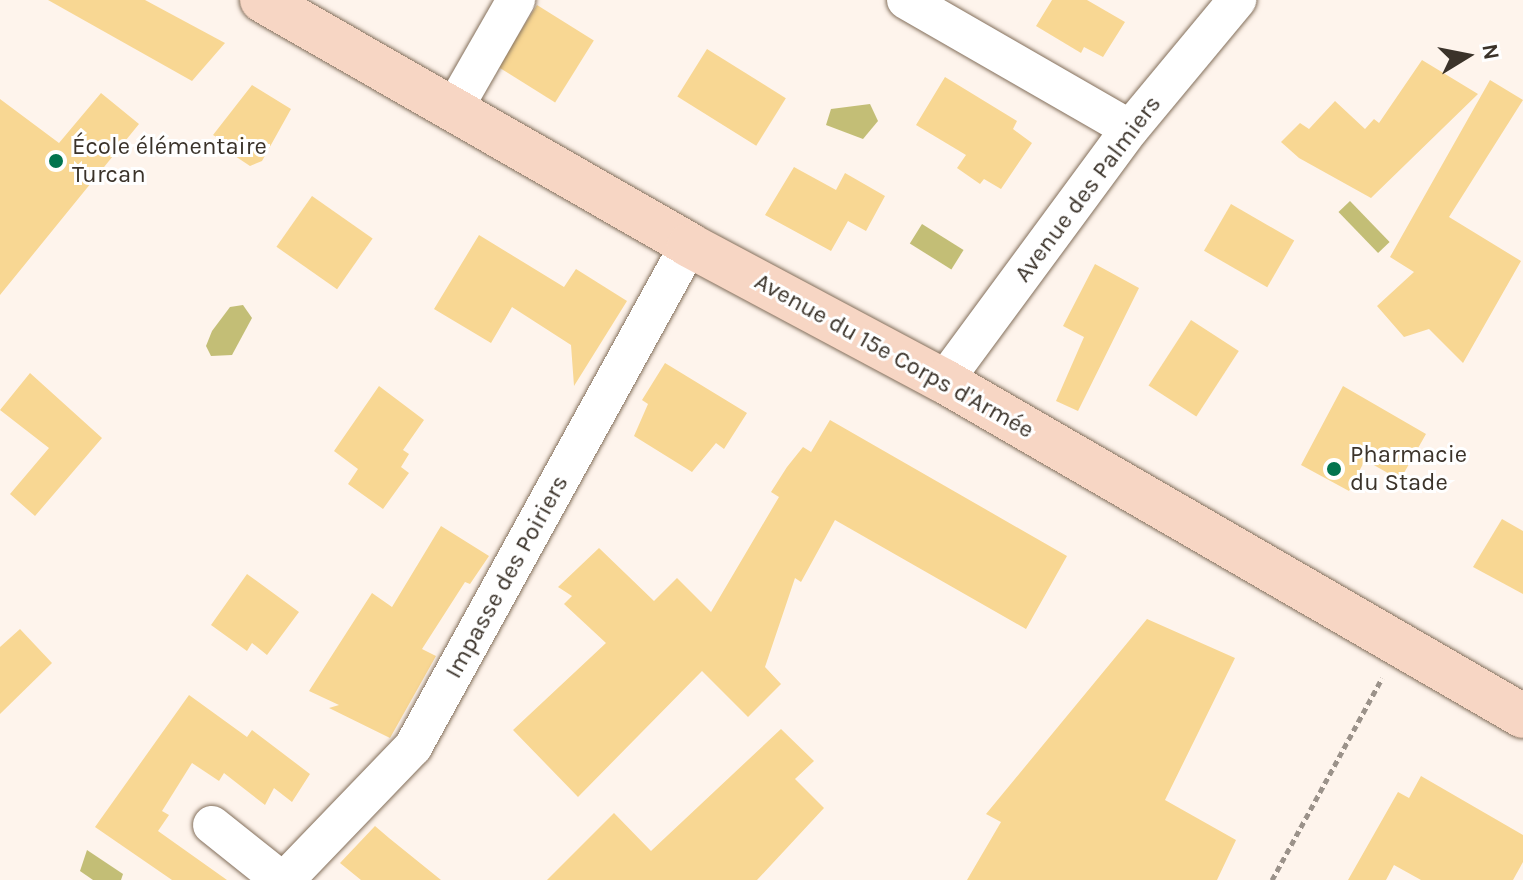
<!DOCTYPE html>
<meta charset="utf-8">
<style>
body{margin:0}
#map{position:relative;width:1523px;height:880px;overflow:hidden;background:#fef4ec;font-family:Karla,sans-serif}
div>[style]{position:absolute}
.water>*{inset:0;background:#c3be76;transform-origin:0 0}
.building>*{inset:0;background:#f8d793;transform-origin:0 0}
.path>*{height:5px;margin-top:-2.5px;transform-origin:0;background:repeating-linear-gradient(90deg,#9b928a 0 6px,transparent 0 10px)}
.roads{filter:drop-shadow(0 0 2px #836f5b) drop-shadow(0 0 2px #836f5b)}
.street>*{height:38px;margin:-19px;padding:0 19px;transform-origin:19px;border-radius:19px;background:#fff}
.secondary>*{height:44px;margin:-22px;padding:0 22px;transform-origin:22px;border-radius:22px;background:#f7d6c4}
.dots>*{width:22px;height:22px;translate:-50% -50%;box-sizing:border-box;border:4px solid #fff;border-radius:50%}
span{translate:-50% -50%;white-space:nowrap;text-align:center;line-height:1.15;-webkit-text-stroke:6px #fff;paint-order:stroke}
.poi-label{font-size:24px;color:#3b332a}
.left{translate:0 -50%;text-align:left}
.street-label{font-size:24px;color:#3b332a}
.north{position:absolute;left:1427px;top:16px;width:80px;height:80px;-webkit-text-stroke:6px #fff;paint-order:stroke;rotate:80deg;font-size:22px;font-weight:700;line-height:32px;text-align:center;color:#3b332a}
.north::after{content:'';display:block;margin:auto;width:28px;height:36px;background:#3b332a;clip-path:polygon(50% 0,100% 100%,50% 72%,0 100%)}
</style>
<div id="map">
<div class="water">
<div style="clip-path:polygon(870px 104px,878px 121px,863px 139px,826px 125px,831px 109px)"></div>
<div style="left:1350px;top:201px;width:57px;height:16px;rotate:46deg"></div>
<div style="left:922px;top:224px;width:49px;height:23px;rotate:32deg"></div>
<div style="clip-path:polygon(243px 305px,252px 318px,232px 355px,211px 356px,206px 346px,212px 331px,230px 307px)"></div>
<div style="clip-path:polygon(87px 850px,123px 874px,121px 880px,93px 880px,80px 871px)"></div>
</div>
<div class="building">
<div style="clip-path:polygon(48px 0,145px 0,225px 43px,192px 81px)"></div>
<div style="clip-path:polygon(1052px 0,1087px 0,1125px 22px,1103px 57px,1084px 47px,1081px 53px,1036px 26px)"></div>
<div style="left:537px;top:5px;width:67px;height:73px;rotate:32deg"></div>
<div style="left:707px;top:49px;width:93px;height:56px;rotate:32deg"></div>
<div style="clip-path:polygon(1422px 60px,1478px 94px,1371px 198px,1299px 158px,1281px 142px,1300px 123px,1309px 129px,1335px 101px,1365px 129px,1374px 119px,1379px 123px)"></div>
<div style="clip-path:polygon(945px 77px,1017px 121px,1013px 129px,1032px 143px,1001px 189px,984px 179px,980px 184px,957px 168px,966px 155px,916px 125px)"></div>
<div style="clip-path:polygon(1490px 80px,1523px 100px,1449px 217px,1521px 261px,1463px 363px,1429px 329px,1404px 337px,1377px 306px,1414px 272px,1390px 257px)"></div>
<div style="clip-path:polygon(252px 85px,291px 109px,262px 161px,250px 166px,235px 156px,235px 148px,213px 135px)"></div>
<div style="clip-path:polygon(101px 93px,139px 124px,0 295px,0 99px,59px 143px)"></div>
<div style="clip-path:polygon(794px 167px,836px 190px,845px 173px,885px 196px,866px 231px,848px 221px,831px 251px,765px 215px)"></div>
<div style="left:312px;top:196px;width:74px;height:62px;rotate:35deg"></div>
<div style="left:1231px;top:204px;width:73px;height:54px;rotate:30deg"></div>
<div style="clip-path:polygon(479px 235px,564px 287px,576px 269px,627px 301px,574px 386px,571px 345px,512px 307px,491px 343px,434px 309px)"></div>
<div style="clip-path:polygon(1095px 264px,1139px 288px,1078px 411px,1056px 401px,1084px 337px,1063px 326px)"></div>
<div style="left:1191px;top:320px;width:57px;height:78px;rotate:33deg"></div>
<div style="clip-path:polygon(665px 363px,747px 413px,724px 449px,716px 443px,692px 472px,634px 436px,648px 404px,642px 400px)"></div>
<div style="clip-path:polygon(30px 373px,102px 438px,35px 516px,10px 494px,49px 448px,0 410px)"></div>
<div style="clip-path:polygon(379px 386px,424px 420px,403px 450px,409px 454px,401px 467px,409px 473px,383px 509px,348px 484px,358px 469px,334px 451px)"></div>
<div style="clip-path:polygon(1343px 386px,1426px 434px,1400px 480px,1365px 460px,1349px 491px,1301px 465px)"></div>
<div style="clip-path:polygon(830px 420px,1067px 556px,1026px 629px,835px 520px,801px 582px,795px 578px,765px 667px,781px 684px,748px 717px,702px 671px,578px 797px,513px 730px,606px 643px,564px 604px,572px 596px,558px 587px,599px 548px,654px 601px,677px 578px,711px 612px,779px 497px,771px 492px,787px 467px,803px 447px,811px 452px)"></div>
<div style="clip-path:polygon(1502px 519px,1523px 531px,1523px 594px,1473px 567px)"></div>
<div style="clip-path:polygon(441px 526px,489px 556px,470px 584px,465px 582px,422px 649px,436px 656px,390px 738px,329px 708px,339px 705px,309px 691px,372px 593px,392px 607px)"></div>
<div style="clip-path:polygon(247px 574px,299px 612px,267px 655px,252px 643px,247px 651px,211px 625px)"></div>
<div style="clip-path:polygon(1147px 619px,1235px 658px,1165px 800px,1236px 840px,1217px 880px,967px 880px,1001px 822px,986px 814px)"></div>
<div style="clip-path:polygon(20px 629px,52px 663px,0 714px,0 647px)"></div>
<div style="clip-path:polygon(189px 695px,247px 737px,252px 730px,310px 774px,292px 802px,274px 788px,265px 805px,224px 773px,219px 781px,192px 763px,162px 811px,169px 815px,158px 831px,227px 880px,172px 880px,95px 827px)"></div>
<div style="clip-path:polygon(781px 729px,814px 761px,795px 779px,824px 808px,757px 880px,547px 880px,614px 813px,651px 851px)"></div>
<div style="clip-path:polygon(1421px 776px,1523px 835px,1523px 862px,1513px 880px,1421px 880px,1394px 865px,1386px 880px,1348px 880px,1398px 792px,1409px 798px)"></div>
<div style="clip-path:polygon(375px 826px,389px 838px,441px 880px,361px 880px,340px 863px)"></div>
</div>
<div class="path">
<div style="left:1272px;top:880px;width:230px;rotate:-61.4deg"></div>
</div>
<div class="roads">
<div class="street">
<div style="left:906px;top:0;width:258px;rotate:29.9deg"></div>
<div style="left:453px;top:110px;width:127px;rotate:-60.2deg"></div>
<div style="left:944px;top:381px;width:313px;rotate:-53.6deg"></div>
<div style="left:1130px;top:129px;width:168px;rotate:-50.3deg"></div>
<div style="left:212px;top:825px;width:88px;rotate:38.6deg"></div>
<div style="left:285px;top:880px;width:185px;rotate:-46.1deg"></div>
<div style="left:413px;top:747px;width:573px;rotate:-61.2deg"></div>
</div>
<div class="secondary">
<div style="left:262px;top:0;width:492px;rotate:29.8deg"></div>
<div style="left:689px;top:245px;width:289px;rotate:28.1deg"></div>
<div style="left:944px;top:381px;width:669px;rotate:30.05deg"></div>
</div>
</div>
<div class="dots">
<div style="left:56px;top:161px;background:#02744e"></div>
<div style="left:1334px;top:469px;background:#02744e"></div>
</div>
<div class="poi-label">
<span class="left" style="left:72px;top:161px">École élémentaire<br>Turcan</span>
<span class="left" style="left:1350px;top:469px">Pharmacie<br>du Stade</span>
</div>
<div class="street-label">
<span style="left:1088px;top:189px;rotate:-53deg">Avenue des Palmiers</span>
<span style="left:894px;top:356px;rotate:29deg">Avenue du 15e Corps d'Armée</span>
<span style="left:507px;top:577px;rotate:-61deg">Impasse des Poiriers</span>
</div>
<div class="north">N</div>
</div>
